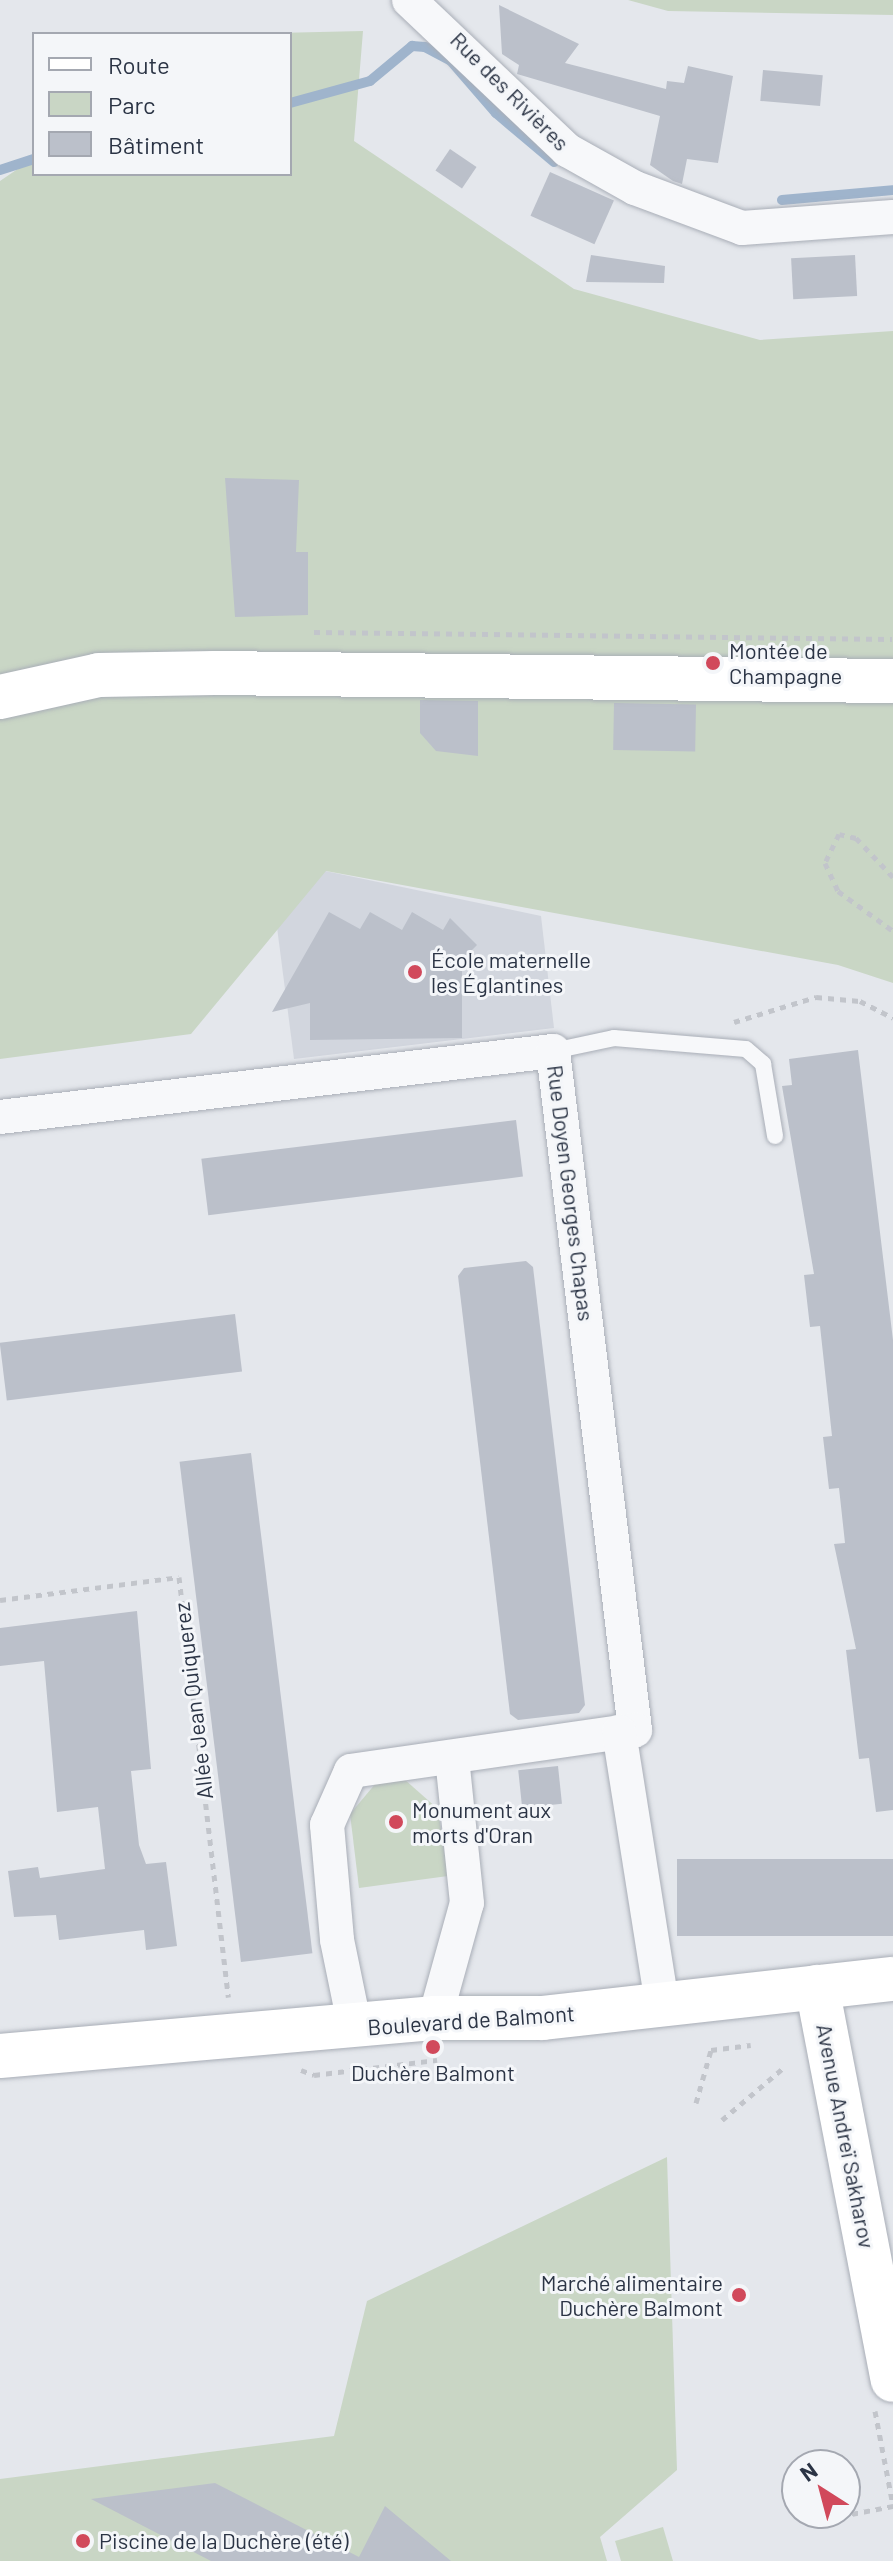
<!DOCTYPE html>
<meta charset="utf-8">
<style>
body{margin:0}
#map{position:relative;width:893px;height:2561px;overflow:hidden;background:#e4e7ec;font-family:Barlow,sans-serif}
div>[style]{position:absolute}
.built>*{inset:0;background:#d2d6de}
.green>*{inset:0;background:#c9d6c5}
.stream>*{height:10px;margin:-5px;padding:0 5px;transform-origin:5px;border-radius:5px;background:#9fb4cc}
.building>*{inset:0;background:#bbc0ca;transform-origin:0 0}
.path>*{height:5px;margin-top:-2.5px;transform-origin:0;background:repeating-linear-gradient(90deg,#c2c5cb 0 6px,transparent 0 12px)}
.roads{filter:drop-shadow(0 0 2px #a9aeb7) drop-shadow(0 0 2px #a9aeb7)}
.lane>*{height:16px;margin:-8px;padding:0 8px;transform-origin:8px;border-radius:8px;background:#f7f8fa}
.street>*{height:34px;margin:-17px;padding:0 17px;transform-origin:17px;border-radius:17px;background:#f7f8fa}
.secondary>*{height:44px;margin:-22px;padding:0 22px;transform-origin:22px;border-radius:22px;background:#fff}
.primary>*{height:44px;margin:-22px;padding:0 22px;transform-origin:22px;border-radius:22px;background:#fff}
.dots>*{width:22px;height:22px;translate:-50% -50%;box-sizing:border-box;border:4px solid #f4f6f9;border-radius:50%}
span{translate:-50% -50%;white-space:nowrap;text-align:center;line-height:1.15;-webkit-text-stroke:6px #f4f6f9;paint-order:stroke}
.street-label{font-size:22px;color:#2b3445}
.poi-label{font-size:22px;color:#2b3445}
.left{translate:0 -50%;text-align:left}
.right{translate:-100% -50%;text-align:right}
.legend{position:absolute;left:32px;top:32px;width:260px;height:144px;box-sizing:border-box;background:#f4f6f9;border:2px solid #a4a8b1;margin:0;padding:10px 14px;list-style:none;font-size:24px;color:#2b3445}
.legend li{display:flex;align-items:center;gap:16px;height:40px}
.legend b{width:40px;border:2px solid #a4a8b1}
.north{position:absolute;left:781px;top:2449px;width:80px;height:80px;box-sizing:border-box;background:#f4f6f9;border:2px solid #a4a8b1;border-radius:50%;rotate:324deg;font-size:22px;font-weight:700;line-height:32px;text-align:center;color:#2b3445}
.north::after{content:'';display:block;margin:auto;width:28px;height:36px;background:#d1495b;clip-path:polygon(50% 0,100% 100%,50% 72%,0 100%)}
</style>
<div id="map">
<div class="built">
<div style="clip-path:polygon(306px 867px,541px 916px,554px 1028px,294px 1059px,270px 873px)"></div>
</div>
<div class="green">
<div style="clip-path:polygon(628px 0,893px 0,893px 15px,668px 11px)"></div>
<div style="clip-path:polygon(363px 31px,354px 141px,574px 289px,760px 340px,893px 331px,893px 983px,838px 965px,326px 871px,191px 1034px,0 1059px,0 181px,34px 158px,34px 174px,290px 174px,290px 34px,234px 34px)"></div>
<div style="clip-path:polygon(404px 1779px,438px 1809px,448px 1876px,359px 1888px,350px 1814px,376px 1783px)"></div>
<div style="clip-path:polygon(667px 2157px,677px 2470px,600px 2537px,607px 2561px,0 2561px,0 2479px,334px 2436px,367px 2301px)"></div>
<div style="clip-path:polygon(663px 2527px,673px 2561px,621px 2561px,615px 2541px)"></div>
</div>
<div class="stream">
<div style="left:290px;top:103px;width:83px;rotate:-15.4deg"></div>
<div style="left:370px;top:81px;width:55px;rotate:-39.8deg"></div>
<div style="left:412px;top:46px;width:13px;rotate:4deg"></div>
<div style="left:425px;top:47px;width:30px;rotate:28deg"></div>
<div style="left:451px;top:61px;width:69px;rotate:49.1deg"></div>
<div style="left:496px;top:113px;width:76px;rotate:40.2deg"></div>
<div style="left:0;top:170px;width:36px;rotate:-18deg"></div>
<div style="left:782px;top:200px;width:111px;rotate:-5.1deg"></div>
</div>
<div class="building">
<div style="clip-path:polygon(499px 5px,579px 44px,565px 63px,666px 89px,667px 81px,684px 83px,688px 66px,733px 76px,718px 163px,687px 159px,682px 184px,673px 181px,650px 165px,660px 116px,517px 74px,519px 65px,502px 54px)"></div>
<div style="left:763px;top:70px;width:60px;height:31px;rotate:5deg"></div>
<div style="left:450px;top:149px;width:32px;height:26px;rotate:34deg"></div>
<div style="left:550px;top:172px;width:70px;height:48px;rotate:24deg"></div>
<div style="clip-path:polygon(591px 255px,665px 266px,664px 283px,586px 282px)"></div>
<div style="left:855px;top:255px;width:41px;height:64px;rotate:87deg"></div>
<div style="clip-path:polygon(225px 478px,299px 480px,296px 552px,308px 552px,308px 615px,235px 617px)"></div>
<div style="clip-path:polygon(420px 700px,478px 701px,478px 756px,436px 751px,420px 733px)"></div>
<div style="left:614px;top:703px;width:82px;height:47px;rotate:1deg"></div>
<div style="clip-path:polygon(329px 912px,360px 929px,370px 912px,402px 930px,412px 912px,443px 930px,450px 918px,477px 945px,462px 960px,462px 1038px,310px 1040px,310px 1003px,272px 1012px)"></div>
<div style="clip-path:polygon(858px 1050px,893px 1340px,893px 1810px,876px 1812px,869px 1758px,859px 1759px,846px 1650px,856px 1649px,834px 1544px,845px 1543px,839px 1488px,829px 1489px,823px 1437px,832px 1436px,820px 1326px,810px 1327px,804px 1275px,814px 1274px,782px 1086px,792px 1085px,789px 1059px)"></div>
<div style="left:516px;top:1120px;width:57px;height:317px;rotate:83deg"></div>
<div style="clip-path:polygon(526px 1261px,533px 1267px,585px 1705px,579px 1713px,518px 1720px,510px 1714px,458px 1276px,464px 1268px)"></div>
<div style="left:235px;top:1314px;width:58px;height:237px;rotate:83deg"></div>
<div style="left:251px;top:1453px;width:504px;height:72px;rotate:83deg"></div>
<div style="clip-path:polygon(137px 1611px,151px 1769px,131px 1771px,139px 1845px,146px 1864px,166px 1862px,177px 1946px,146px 1950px,144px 1930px,59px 1940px,56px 1915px,14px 1917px,8px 1871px,38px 1867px,40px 1878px,105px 1869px,98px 1807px,57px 1812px,44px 1661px,0 1666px,0 1628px)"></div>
<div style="left:558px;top:1766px;width:38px;height:40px;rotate:84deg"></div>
<div style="left:893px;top:1859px;width:77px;height:216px;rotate:90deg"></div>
<div style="clip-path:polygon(215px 2483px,359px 2557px,385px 2506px,451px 2561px,211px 2561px,91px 2499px)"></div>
</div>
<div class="path">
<div style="left:314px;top:632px;width:578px;rotate:0.69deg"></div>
<div style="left:893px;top:877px;width:54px;rotate:-133.5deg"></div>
<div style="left:856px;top:838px;width:17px;rotate:-167deg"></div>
<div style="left:839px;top:834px;width:32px;rotate:116deg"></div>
<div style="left:825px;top:863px;width:31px;rotate:65deg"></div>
<div style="left:838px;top:891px;width:68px;rotate:36deg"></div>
<div style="left:734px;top:1022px;width:86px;rotate:-17deg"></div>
<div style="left:816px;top:997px;width:44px;rotate:5.2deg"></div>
<div style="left:860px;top:1001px;width:37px;rotate:27deg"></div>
<div style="left:0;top:1600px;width:180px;rotate:-7.3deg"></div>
<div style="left:179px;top:1577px;width:423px;rotate:83.3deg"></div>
<div style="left:301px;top:2070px;width:14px;rotate:21deg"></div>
<div style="left:314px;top:2075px;width:124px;rotate:-7deg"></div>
<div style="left:696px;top:2103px;width:55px;rotate:-74.2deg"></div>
<div style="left:711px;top:2050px;width:40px;rotate:-7.1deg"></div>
<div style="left:722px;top:2120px;width:79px;rotate:-40.4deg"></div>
<div style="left:875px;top:2411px;width:96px;rotate:79.2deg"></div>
<div style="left:805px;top:2523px;width:90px;rotate:-10.9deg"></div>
</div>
<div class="roads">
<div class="lane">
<div style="left:553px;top:1051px;width:62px;rotate:-12deg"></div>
<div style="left:614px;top:1038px;width:132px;rotate:4.8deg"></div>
<div style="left:746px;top:1049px;width:23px;rotate:41deg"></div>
<div style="left:763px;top:1064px;width:73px;rotate:80.5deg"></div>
</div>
<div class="street">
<div style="left:409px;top:0;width:218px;rotate:43.5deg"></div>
<div style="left:567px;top:150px;width:78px;rotate:29.2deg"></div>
<div style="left:635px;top:188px;width:114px;rotate:20.5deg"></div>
<div style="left:742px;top:228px;width:151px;rotate:-4.2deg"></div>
<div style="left:0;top:1117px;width:557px;rotate:-6.81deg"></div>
<div style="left:553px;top:1051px;width:684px;rotate:83.11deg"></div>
<div style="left:635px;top:1730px;width:287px;rotate:171.8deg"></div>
<div style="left:351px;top:1771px;width:59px;rotate:114deg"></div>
<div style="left:327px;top:1825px;width:115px;rotate:85deg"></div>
<div style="left:337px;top:1940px;width:90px;rotate:78.4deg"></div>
<div style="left:619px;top:1732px;width:274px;rotate:81deg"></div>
<div style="left:435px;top:2018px;width:119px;rotate:-74.5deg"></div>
<div style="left:467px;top:1903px;width:146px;rotate:-95.9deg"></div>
</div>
<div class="secondary">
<div style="left:817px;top:1987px;width:400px;rotate:79.1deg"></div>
<div style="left:0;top:2056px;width:437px;rotate:-5deg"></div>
<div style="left:435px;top:2018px;width:108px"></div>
<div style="left:543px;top:2018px;width:352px;rotate:-6.4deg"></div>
</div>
<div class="primary">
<div style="left:0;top:697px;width:101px;rotate:-12.5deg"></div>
<div style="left:99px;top:675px;width:115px;rotate:-1deg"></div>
<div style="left:214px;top:673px;width:679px;rotate:0.68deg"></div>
</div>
</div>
<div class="dots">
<div style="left:713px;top:663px;background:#d1495b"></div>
<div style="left:415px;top:972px;background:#d1495b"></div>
<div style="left:396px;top:1822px;background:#d1495b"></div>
<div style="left:433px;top:2047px;background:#d1495b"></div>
<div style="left:739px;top:2295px;background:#d1495b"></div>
<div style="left:83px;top:2541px;background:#d1495b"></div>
</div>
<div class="street-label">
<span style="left:510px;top:91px;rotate:45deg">Rue des Rivières</span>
<span style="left:571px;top:1193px;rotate:83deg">Rue Doyen Georges Chapas</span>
<span style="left:193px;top:1701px;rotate:-97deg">Allée Jean Quiquerez</span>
<span style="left:471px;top:2020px;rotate:-4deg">Boulevard de Balmont</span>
<span style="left:846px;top:2136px;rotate:79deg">Avenue Andreï Sakharov</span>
</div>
<div class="poi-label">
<span class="left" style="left:729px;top:663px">Montée de<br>Champagne</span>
<span class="left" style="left:431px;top:972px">École maternelle<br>les Églantines</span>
<span class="left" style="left:412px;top:1822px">Monument aux<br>morts d'Oran</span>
<span style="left:433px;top:2073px">Duchère Balmont</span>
<span class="right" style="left:723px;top:2295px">Marché alimentaire<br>Duchère Balmont</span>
<span class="left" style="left:99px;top:2541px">Piscine de la Duchère (été)</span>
</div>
<ul class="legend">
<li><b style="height:10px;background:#fff"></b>Route</li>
<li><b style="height:22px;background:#c9d6c5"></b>Parc</li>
<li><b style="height:22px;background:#bbc0ca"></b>Bâtiment</li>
</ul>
<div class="north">N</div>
</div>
